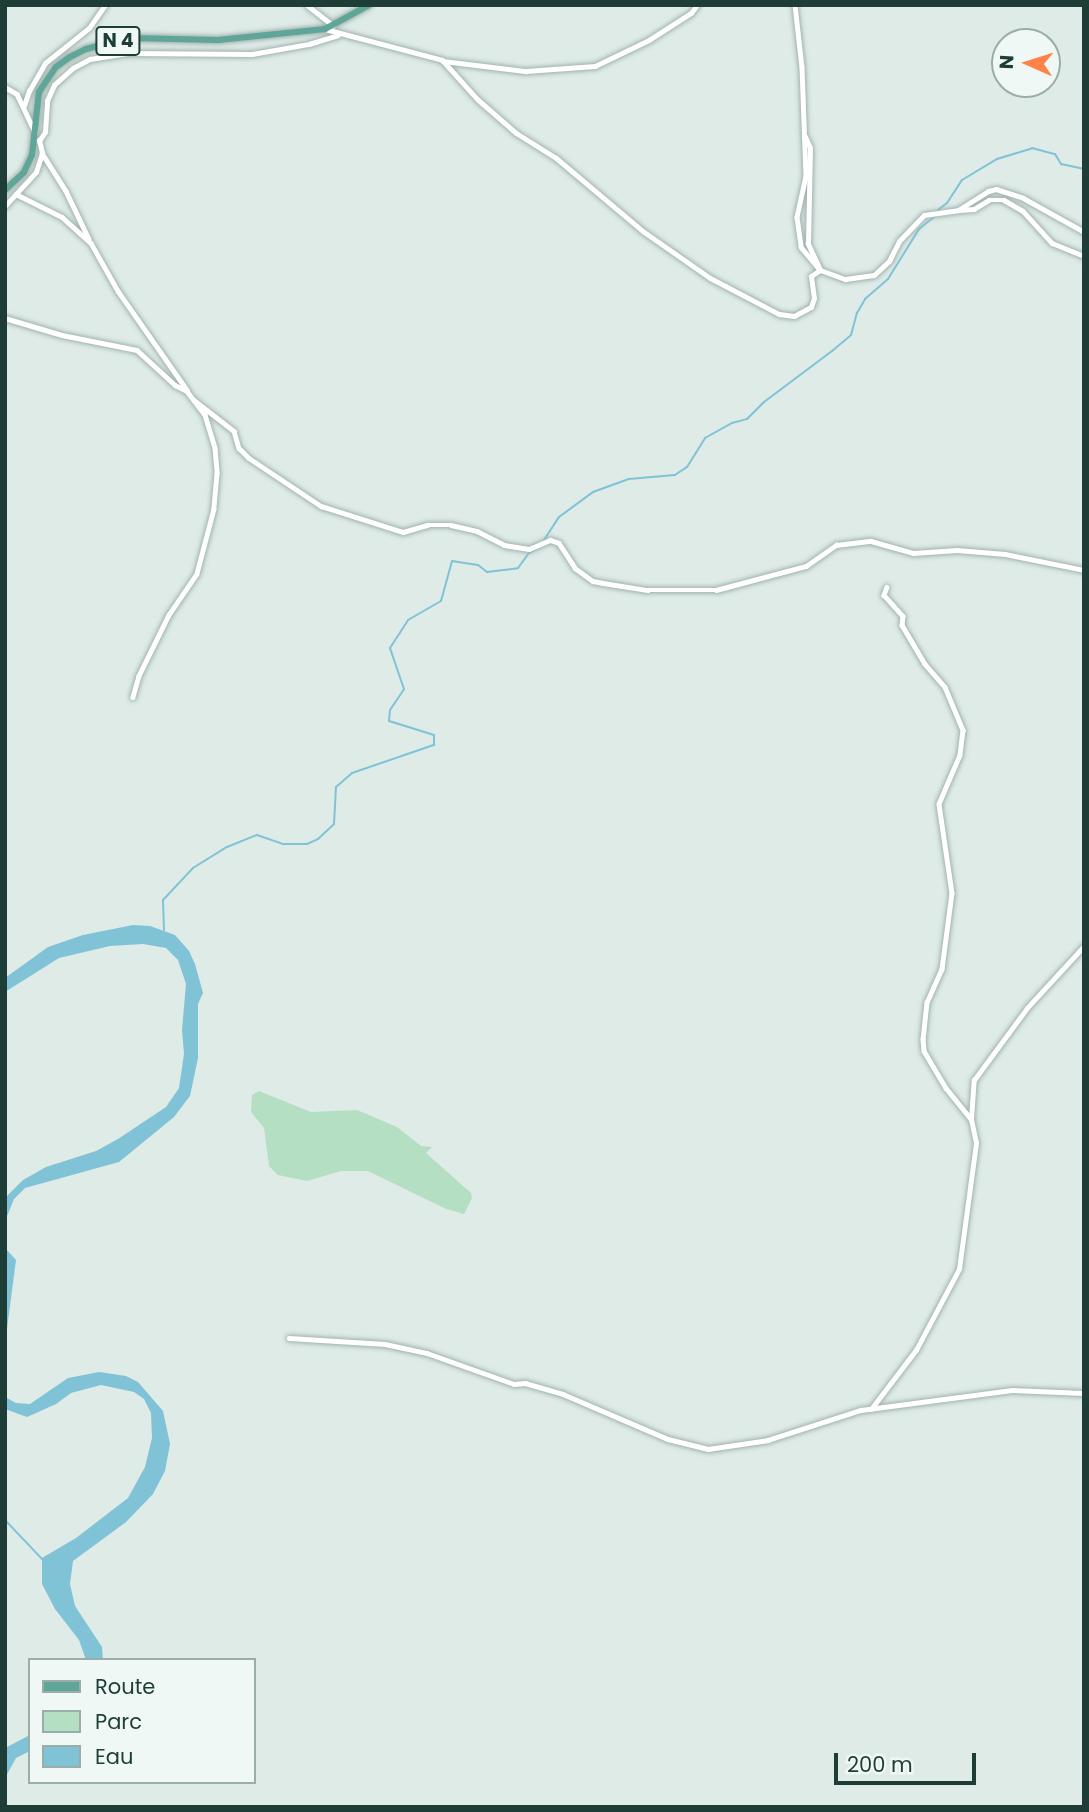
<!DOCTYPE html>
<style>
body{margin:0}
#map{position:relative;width:1089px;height:1812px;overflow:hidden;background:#deebe7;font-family:Poppins,sans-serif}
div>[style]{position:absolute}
.green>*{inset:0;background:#b5dfc3}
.water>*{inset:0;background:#80c3d6}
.stream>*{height:2px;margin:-1px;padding:0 1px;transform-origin:1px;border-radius:1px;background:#80c3d6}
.roads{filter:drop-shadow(0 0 2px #a1b3af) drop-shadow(0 0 2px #a1b3af)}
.minor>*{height:4.5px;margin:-2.25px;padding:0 2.25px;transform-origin:2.25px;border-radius:2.25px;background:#fff}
.tertiary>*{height:5px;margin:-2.5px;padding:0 2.5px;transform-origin:2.5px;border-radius:2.5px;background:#fff}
.primary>*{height:6px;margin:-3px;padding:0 3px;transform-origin:3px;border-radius:3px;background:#5fa598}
span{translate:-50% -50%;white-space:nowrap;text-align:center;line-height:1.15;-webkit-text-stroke:7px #eff8f4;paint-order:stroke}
.shield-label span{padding:2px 5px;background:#eff8f4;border:2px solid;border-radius:5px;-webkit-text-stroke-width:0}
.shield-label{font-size:19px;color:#1e3d37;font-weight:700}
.frame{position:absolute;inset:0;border:7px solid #1e3d37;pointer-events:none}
.legend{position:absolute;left:28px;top:1658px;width:228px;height:126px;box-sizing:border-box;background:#eff8f4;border:2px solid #9bada8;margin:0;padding:9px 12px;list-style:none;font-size:21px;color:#1e3d37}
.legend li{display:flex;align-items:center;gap:14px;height:35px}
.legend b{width:35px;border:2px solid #9bada8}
.north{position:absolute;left:991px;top:28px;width:70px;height:70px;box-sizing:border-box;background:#eff8f4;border:2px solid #9bada8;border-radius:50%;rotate:273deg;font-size:19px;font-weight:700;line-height:28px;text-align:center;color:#1e3d37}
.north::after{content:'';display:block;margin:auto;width:24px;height:32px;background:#ff8349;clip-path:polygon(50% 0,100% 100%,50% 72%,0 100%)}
.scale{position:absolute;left:834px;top:1753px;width:142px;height:32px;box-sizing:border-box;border:4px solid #1e3d37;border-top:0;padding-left:9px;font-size:21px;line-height:24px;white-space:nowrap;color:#1e3d37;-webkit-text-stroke:5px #eff8f4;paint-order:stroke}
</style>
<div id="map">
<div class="green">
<div style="clip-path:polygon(259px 1091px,311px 1112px,357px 1110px,397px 1127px,421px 1146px,432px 1147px,426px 1153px,471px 1193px,472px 1198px,464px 1214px,446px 1209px,368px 1171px,341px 1171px,307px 1181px,278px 1175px,269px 1166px,264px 1128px,251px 1112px,252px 1095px)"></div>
</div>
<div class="water">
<div style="clip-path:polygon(133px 925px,150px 926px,175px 935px,189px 951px,195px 964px,203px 993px,198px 1004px,198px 1058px,190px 1096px,174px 1117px,119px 1162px,25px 1188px,14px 1199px,5px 1221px,5px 1198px,23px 1180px,46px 1167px,96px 1151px,118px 1139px,166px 1107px,179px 1088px,184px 1054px,182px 1030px,186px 984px,178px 960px,166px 948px,143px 944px,110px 946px,59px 958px,5px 992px,5px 978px,48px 947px,83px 935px)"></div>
<div style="clip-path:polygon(5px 1248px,16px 1260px,5px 1344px)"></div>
<div style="clip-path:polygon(99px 1372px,126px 1376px,138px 1382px,163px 1411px,170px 1444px,165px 1471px,153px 1494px,126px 1522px,73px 1561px,70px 1584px,75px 1606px,102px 1647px,103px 1660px,86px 1660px,79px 1640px,55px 1609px,42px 1584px,42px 1558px,76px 1538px,128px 1498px,145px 1467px,152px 1438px,151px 1413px,144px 1399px,134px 1392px,101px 1385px,71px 1393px,56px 1404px,27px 1417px,5px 1409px,5px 1397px,16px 1403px,30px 1404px,68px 1378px)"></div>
<div style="clip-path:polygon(30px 1735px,30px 1751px,16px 1758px,5px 1778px,5px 1748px)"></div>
</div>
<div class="stream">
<div style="left:938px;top:210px;width:11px;rotate:-38deg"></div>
<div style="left:947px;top:203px;width:27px;rotate:-57deg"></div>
<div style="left:962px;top:180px;width:41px;rotate:-31deg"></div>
<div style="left:997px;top:159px;width:37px;rotate:-17deg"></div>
<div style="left:1032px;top:148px;width:24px;rotate:15deg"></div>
<div style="left:1055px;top:154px;width:12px;rotate:59deg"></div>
<div style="left:1061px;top:164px;width:24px;rotate:12deg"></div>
<div style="left:544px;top:540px;width:27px;rotate:-57deg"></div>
<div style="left:559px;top:517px;width:42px;rotate:-36.3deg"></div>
<div style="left:593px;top:492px;width:38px;rotate:-20deg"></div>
<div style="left:629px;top:479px;width:46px;rotate:-5deg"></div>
<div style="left:675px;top:475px;width:14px;rotate:-34deg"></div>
<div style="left:687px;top:467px;width:34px;rotate:-58deg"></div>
<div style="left:705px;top:438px;width:31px;rotate:-29deg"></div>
<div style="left:732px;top:423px;width:16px;rotate:-15deg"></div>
<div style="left:747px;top:419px;width:24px;rotate:-45deg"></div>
<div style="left:764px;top:402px;width:85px;rotate:-36.9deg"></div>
<div style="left:832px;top:351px;width:25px;rotate:-40deg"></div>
<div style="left:851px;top:335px;width:23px;rotate:-75deg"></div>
<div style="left:857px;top:313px;width:16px;rotate:-60deg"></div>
<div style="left:865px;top:299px;width:30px;rotate:-41deg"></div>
<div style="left:888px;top:279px;width:59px;rotate:-58.2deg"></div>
<div style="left:919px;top:229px;width:22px;rotate:-39deg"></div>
<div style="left:164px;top:930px;width:30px;rotate:-92deg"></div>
<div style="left:163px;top:900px;width:44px;rotate:-46.8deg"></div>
<div style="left:193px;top:868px;width:40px;rotate:-32deg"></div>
<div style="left:227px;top:847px;width:32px;rotate:-22deg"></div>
<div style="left:257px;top:835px;width:28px;rotate:19deg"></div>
<div style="left:283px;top:844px;width:24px"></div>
<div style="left:307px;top:844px;width:12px;rotate:-24deg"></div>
<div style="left:318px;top:839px;width:22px;rotate:-43deg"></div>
<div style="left:334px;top:824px;width:37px;rotate:-87deg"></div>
<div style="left:336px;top:787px;width:21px;rotate:-41deg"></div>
<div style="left:352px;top:773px;width:87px;rotate:-18.9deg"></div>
<div style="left:434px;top:745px;width:10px;rotate:-90deg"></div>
<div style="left:434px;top:735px;width:47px;rotate:-162.7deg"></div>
<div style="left:389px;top:721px;width:11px;rotate:-85deg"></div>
<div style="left:390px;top:710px;width:25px;rotate:-56deg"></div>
<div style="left:404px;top:689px;width:43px;rotate:-108.9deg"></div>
<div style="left:390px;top:648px;width:33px;rotate:-57deg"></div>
<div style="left:408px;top:620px;width:38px;rotate:-30deg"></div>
<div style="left:441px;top:601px;width:41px;rotate:-74.6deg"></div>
<div style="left:452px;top:561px;width:26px;rotate:9deg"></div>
<div style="left:478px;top:565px;width:11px;rotate:38deg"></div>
<div style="left:487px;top:572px;width:31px;rotate:-7deg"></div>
<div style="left:518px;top:568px;width:19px;rotate:-54deg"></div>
<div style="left:529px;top:553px;width:16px;rotate:-30deg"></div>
<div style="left:5px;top:1520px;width:55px;rotate:46.5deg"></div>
</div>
<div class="roads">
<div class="minor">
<div style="left:307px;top:5px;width:33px;rotate:38deg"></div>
<div style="left:795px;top:5px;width:62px;rotate:83.6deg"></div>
<div style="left:802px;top:67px;width:109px;rotate:87.9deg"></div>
<div style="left:806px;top:176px;width:42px;rotate:102.4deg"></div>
<div style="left:797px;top:217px;width:30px;rotate:82deg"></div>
<div style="left:801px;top:247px;width:30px;rotate:50deg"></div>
<div style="left:820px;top:270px;width:29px;rotate:-115deg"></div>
<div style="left:808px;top:244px;width:96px;rotate:-88.8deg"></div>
<div style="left:810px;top:148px;width:12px;rotate:-114deg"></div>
<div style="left:443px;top:61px;width:84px;rotate:6.9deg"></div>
<div style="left:526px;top:71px;width:69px;rotate:-4.1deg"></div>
<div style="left:595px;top:66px;width:60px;rotate:-25.7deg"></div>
<div style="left:649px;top:40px;width:50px;rotate:-32.7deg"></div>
<div style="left:691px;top:13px;width:10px;rotate:-53deg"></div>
<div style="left:5px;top:87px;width:14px;rotate:30deg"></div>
<div style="left:17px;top:94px;width:42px;rotate:64.7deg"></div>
<div style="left:24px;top:106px;width:16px;rotate:-72deg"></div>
<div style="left:29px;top:91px;width:32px;rotate:-60deg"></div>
<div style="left:45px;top:63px;width:56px;rotate:-38.5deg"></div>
<div style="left:89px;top:28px;width:28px;rotate:-55deg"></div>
<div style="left:39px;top:141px;width:11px;rotate:-56deg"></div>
<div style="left:45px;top:132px;width:31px;rotate:-86deg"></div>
<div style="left:47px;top:101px;width:17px;rotate:-66deg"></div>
<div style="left:54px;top:85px;width:25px;rotate:-42deg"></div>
<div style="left:73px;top:68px;width:19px;rotate:-28deg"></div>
<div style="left:90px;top:59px;width:39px;rotate:-9deg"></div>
<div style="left:129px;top:53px;width:123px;rotate:0.5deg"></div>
<div style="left:252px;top:54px;width:58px;rotate:-10deg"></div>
<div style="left:309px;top:44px;width:30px;rotate:-17deg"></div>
<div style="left:42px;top:153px;width:45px;rotate:57.7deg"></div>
<div style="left:66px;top:191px;width:53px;rotate:64.4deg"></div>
<div style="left:16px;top:194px;width:51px;rotate:26.6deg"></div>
<div style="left:62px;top:217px;width:39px;rotate:42deg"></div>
<div style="left:91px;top:243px;width:55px;rotate:60.6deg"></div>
<div style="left:118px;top:291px;width:121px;rotate:55.1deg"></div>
<div style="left:5px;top:206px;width:46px;rotate:-47.6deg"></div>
<div style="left:36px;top:172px;width:20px;rotate:-72deg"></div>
<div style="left:42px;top:153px;width:13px;rotate:-103deg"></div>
<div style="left:959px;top:210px;width:15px;rotate:-4deg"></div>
<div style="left:974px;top:209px;width:17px;rotate:-31deg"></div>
<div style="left:989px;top:200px;width:15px"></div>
<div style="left:1004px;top:200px;width:22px;rotate:30deg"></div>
<div style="left:1023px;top:211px;width:43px;rotate:47.8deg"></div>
<div style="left:1052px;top:243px;width:35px;rotate:22deg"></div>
<div style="left:5px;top:318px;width:59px;rotate:16.6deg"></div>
<div style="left:62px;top:335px;width:76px;rotate:11.3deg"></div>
<div style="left:137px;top:350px;width:52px;rotate:42.6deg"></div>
<div style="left:175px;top:385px;width:13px;rotate:27deg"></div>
<div style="left:187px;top:391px;width:30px;rotate:53deg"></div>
<div style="left:205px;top:415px;width:34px;rotate:73deg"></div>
<div style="left:215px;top:448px;width:25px;rotate:85deg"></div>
<div style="left:217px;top:473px;width:36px;rotate:95deg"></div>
<div style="left:214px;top:509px;width:67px;rotate:104.7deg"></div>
<div style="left:197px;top:574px;width:50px;rotate:124.3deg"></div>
<div style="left:169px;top:615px;width:68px;rotate:116.2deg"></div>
<div style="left:139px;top:676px;width:22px;rotate:106deg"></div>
<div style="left:194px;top:400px;width:51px;rotate:37.8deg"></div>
<div style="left:234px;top:431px;width:18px;rotate:74deg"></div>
<div style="left:239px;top:448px;width:14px;rotate:45deg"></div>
<div style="left:249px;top:458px;width:87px;rotate:33.7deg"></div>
<div style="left:321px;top:506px;width:86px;rotate:17.6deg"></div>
<div style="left:403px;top:532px;width:26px;rotate:-16deg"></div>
<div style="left:428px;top:525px;width:23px"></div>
<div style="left:451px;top:525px;width:27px;rotate:13deg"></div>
<div style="left:477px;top:531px;width:30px;rotate:27deg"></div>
<div style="left:504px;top:545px;width:25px;rotate:9deg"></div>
<div style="left:529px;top:549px;width:23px;rotate:-23deg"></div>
<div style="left:550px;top:540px;width:9px;rotate:18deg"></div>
<div style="left:559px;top:543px;width:30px;rotate:57deg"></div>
<div style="left:575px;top:568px;width:22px;rotate:36deg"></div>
<div style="left:593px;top:581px;width:10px;rotate:11deg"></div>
<div style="left:603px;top:583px;width:45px;rotate:9deg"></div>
<div style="left:647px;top:590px;width:69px"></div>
<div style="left:716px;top:590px;width:93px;rotate:-14.9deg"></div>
<div style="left:806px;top:566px;width:37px;rotate:-35deg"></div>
<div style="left:836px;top:545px;width:35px;rotate:-7deg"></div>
<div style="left:871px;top:541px;width:44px;rotate:15.9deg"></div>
<div style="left:913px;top:553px;width:44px;rotate:-3.9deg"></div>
<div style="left:957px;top:550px;width:48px;rotate:4.8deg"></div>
<div style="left:1005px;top:554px;width:81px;rotate:11.4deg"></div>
<div style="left:887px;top:587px;width:9px;rotate:111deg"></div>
<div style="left:884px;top:595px;width:28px;rotate:48deg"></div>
<div style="left:903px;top:616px;width:9px;rotate:96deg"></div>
<div style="left:902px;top:625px;width:45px;rotate:59.5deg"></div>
<div style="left:925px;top:664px;width:30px;rotate:49deg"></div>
<div style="left:945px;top:687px;width:47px;rotate:67.3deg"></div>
<div style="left:963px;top:730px;width:25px;rotate:97deg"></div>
<div style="left:960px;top:755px;width:53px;rotate:113.2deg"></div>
<div style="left:939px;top:804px;width:90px;rotate:81.7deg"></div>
<div style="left:952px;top:893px;width:77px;rotate:97.5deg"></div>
<div style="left:942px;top:969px;width:36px;rotate:114deg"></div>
<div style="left:927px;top:1002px;width:37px;rotate:96deg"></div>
<div style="left:923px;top:1039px;width:12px;rotate:85deg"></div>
<div style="left:924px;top:1051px;width:43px;rotate:59.3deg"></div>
<div style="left:946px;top:1088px;width:40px;rotate:51deg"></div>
<div style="left:289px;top:1338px;width:96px;rotate:3.6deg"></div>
<div style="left:385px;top:1344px;width:43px;rotate:12.1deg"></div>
<div style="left:427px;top:1353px;width:92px;rotate:19.6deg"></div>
<div style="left:514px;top:1384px;width:11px;rotate:-5deg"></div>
<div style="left:525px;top:1383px;width:40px;rotate:16deg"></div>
<div style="left:563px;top:1394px;width:114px;rotate:23.2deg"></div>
<div style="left:668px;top:1439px;width:41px;rotate:14deg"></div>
<div style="left:708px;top:1449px;width:61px;rotate:-8.5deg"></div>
<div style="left:768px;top:1440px;width:98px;rotate:-17.9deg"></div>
<div style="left:861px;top:1410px;width:152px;rotate:-7.5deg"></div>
<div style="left:1012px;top:1390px;width:72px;rotate:2.4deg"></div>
<div style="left:871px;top:1409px;width:74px;rotate:-52.7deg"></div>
<div style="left:916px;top:1350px;width:92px;rotate:-62deg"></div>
<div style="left:959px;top:1269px;width:127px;rotate:-82.3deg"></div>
<div style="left:976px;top:1143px;width:25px;rotate:-102deg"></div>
<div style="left:971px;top:1119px;width:39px;rotate:-86deg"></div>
<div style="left:974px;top:1080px;width:89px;rotate:-53.6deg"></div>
<div style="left:1027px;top:1008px;width:84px;rotate:-47.4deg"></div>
</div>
<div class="tertiary">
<div style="left:325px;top:29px;width:121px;rotate:14.8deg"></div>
<div style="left:442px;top:60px;width:52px;rotate:48.1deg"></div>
<div style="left:477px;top:99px;width:52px;rotate:41.1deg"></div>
<div style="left:516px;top:133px;width:47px;rotate:32deg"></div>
<div style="left:556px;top:158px;width:115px;rotate:40.1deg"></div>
<div style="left:644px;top:232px;width:80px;rotate:34.9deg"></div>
<div style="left:710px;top:278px;width:78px;rotate:27.6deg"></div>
<div style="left:779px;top:314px;width:15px;rotate:8deg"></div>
<div style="left:794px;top:316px;width:19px;rotate:-28deg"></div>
<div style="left:811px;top:307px;width:9px;rotate:-72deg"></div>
<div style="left:814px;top:298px;width:22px;rotate:-98deg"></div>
<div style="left:811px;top:276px;width:11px;rotate:-34deg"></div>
<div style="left:820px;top:270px;width:27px;rotate:20deg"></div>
<div style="left:845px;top:279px;width:29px;rotate:-8deg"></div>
<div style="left:874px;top:275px;width:21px;rotate:-43deg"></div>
<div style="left:889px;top:261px;width:22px;rotate:-63deg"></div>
<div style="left:899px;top:241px;width:36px;rotate:-46deg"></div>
<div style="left:924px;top:215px;width:34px;rotate:-8deg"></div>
<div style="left:958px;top:210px;width:36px;rotate:-32deg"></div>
<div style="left:988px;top:191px;width:8px;rotate:-14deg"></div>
<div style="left:996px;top:189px;width:28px;rotate:18deg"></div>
<div style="left:1023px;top:198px;width:70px;rotate:29.1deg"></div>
</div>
<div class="primary">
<div style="left:5px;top:190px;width:26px;rotate:-43deg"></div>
<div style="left:24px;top:172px;width:19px;rotate:-65deg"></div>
<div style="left:32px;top:155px;width:63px;rotate:-83.7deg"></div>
<div style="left:39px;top:92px;width:30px;rotate:-56deg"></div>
<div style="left:56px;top:67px;width:17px;rotate:-36deg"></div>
<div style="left:70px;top:57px;width:18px;rotate:-27deg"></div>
<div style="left:86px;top:49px;width:45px;rotate:-14deg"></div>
<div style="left:130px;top:38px;width:88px;rotate:1.3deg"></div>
<div style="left:218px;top:40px;width:108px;rotate:-5.9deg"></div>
<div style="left:325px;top:29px;width:50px;rotate:-28.6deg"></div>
</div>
</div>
<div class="shield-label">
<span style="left:118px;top:41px">N 4</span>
</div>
<div class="frame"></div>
<ul class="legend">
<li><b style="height:9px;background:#5fa598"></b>Route</li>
<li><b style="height:19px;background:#b5dfc3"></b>Parc</li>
<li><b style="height:19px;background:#80c3d6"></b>Eau</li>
</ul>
<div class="north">N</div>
<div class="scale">200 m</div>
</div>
